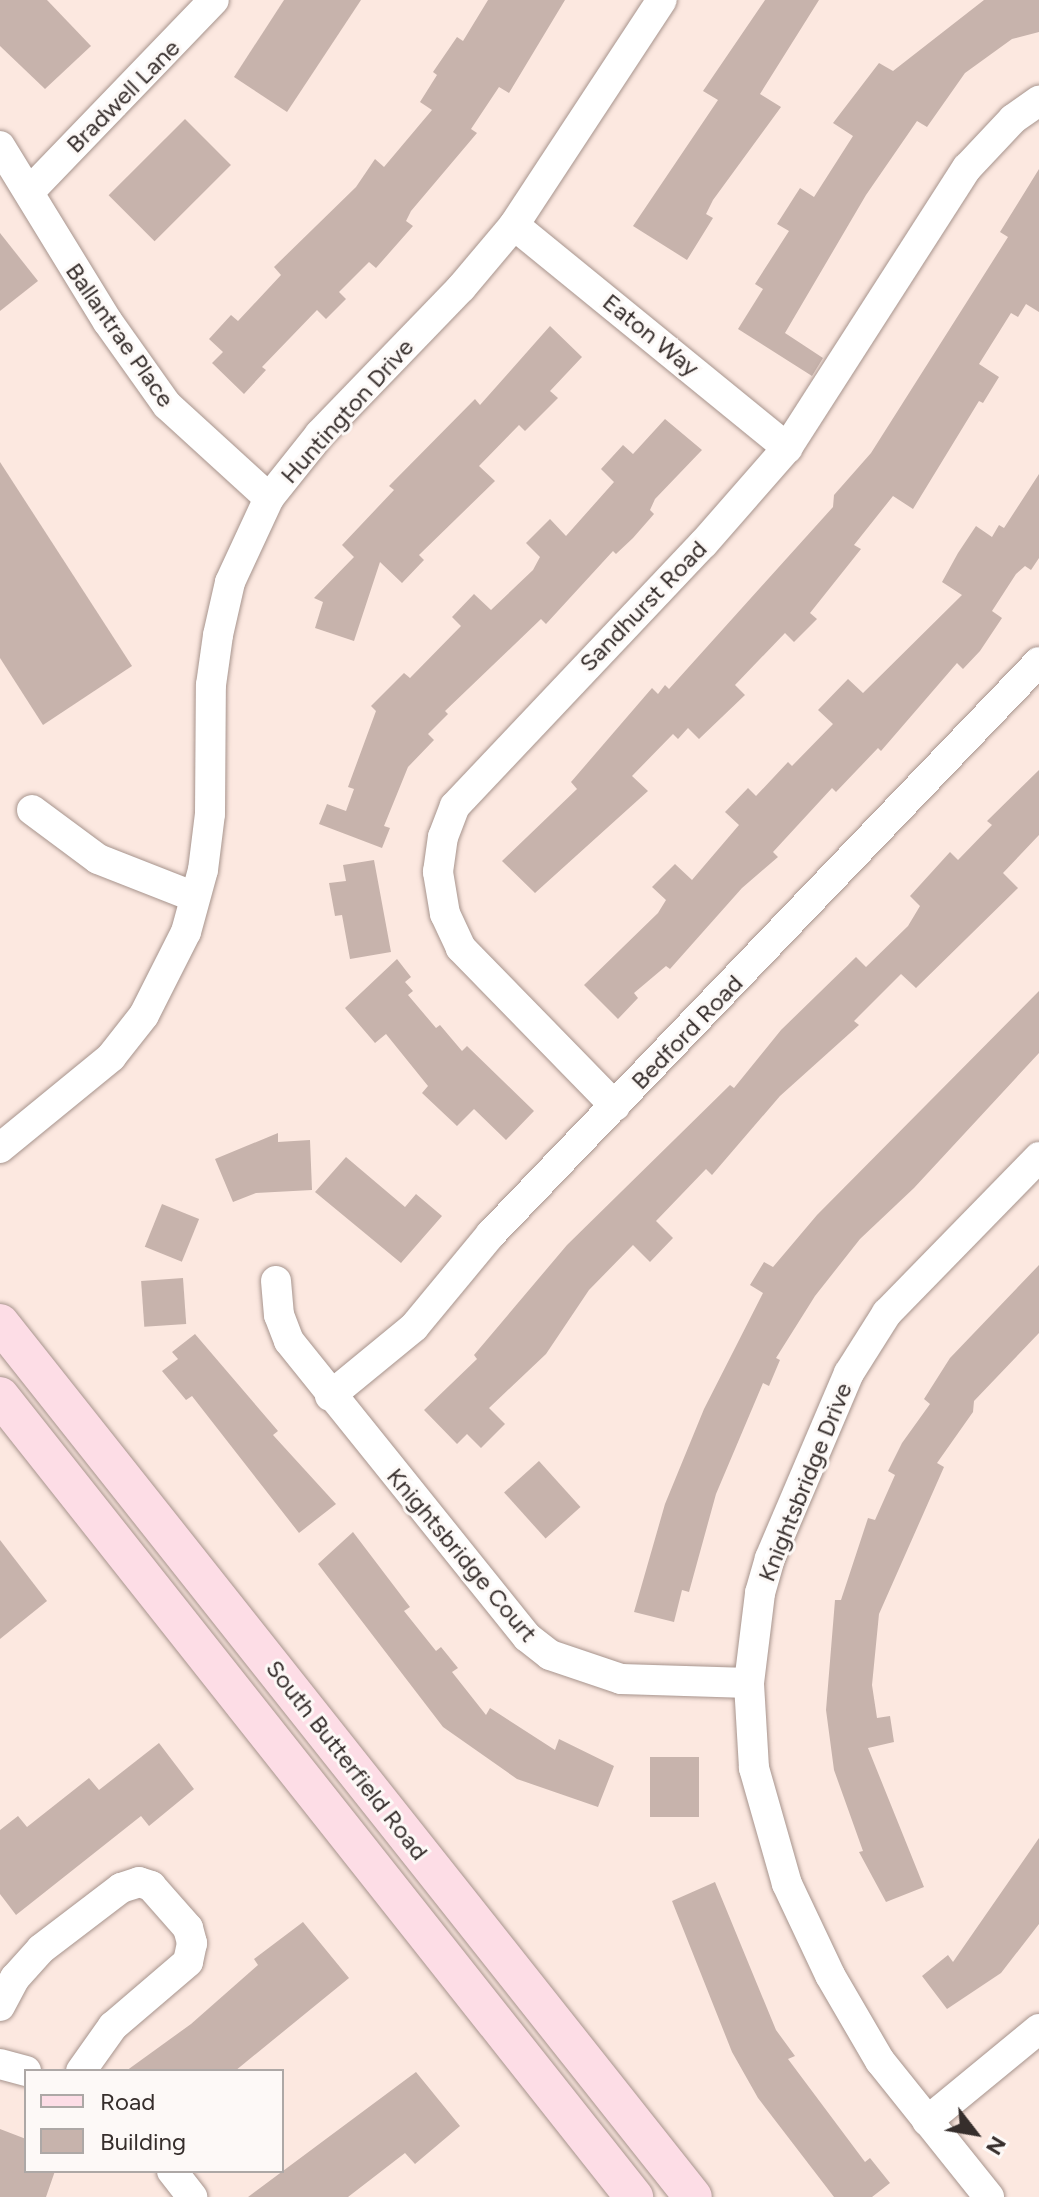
<!DOCTYPE html>
<style>
body{margin:0}
#map{position:relative;width:1039px;height:2197px;overflow:hidden;background:#fce8e0;font-family:Figtree,sans-serif}
div>[style]{position:absolute}
.building>*{inset:0;background:#c7b3ac;transform-origin:0 0}
.roads{filter:drop-shadow(0 0 2px #a7948d) drop-shadow(0 0 2px #a7948d)}
.minor>*{height:30px;margin:-15px;padding:0 15px;transform-origin:15px;border-radius:15px;background:#fff}
.major>*{height:38px;margin:-19px;padding:0 19px;transform-origin:19px;border-radius:19px;background:#fddde6}
span{translate:-50% -50%;white-space:nowrap;text-align:center;line-height:1.15;-webkit-text-stroke:6px #fdf9f7;paint-order:stroke}
.street-label{font-size:24px;color:#362e2c}
.legend{position:absolute;left:24px;top:2069px;width:260px;height:104px;box-sizing:border-box;background:#fdf9f7;border:2px solid #ada8a6;margin:0;padding:10px 14px;list-style:none;font-size:24px;color:#362e2c}
.legend li{display:flex;align-items:center;gap:16px;height:40px}
.legend b{width:40px;border:2px solid #ada8a6}
.north{position:absolute;left:935px;top:2093px;width:80px;height:80px;-webkit-text-stroke:6px #fdf9f7;paint-order:stroke;rotate:121deg;font-size:22px;font-weight:700;line-height:32px;text-align:center;color:#362e2c}
.north::after{content:'';display:block;margin:auto;width:28px;height:36px;background:#362e2c;clip-path:polygon(50% 0,100% 100%,50% 72%,0 100%)}
</style>
<div id="map">
<div class="building">
<div style="clip-path:polygon(0 0,47px 0,91px 46px,45px 89px,0 46px)"></div>
<div style="clip-path:polygon(284px 0,361px 0,287px 112px,234px 77px)"></div>
<div style="clip-path:polygon(488px 0,565px 0,509px 93px,499px 87px,471px 129px,477px 133px,411px 211px,406px 221px,413px 226px,376px 268px,369px 262px,339px 292px,346px 299px,326px 319px,317px 310px,262px 367px,266px 370px,244px 394px,212px 363px,223px 352px,209px 339px,231px 315px,238px 321px,281px 275px,274px 267px,356px 187px,375px 159px,384px 167px,432px 110px,420px 102px,437px 75px,433px 72px,457px 37px,463px 41px)"></div>
<div style="clip-path:polygon(765px 0,819px 0,760px 94px,781px 107px,713px 200px,706px 214px,713px 218px,687px 260px,633px 226px,718px 100px,703px 91px)"></div>
<div style="clip-path:polygon(984px 0,1039px 0,1039px 32px,1012px 39px,965px 73px,927px 127px,917px 121px,866px 195px,785px 333px,823px 358px,812px 376px,738px 329px,763px 289px,755px 284px,789px 231px,777px 224px,800px 188px,814px 197px,853px 136px,833px 123px,879px 63px,893px 71px)"></div>
<div style="left:185px;top:119px;width:65px;height:108px;rotate:45deg"></div>
<div style="clip-path:polygon(1039px 169px,1039px 312px,1026px 304px,1018px 317px,1011px 313px,979px 364px,999px 377px,983px 403px,979px 401px,913px 509px,893px 496px,854px 545px,861px 549px,810px 613px,817px 619px,794px 642px,785px 633px,735px 685px,745px 695px,699px 739px,688px 728px,678px 739px,673px 734px,632px 776px,648px 791px,535px 893px,502px 861px,577px 789px,571px 782px,652px 688px,658px 694px,665px 685px,669px 689px,833px 507px,834px 495px,871px 453px,1008px 237px,1000px 232px)"></div>
<div style="clip-path:polygon(0 233px,38px 281px,0 311px)"></div>
<div style="clip-path:polygon(550px 326px,582px 357px,550px 391px,558px 398px,525px 431px,519px 425px,479px 466px,495px 481px,419px 555px,424px 560px,402px 583px,380px 562px,354px 641px,315px 628px,323px 602px,314px 598px,354px 557px,342px 545px,394px 490px,389px 486px,475px 399px,480px 405px)"></div>
<div style="clip-path:polygon(665px 419px,702px 450px,655px 499px,650px 510px,654px 514px,633px 538px,616px 554px,613px 551px,546px 624px,541px 619px,445px 711px,448px 714px,428px 734px,434px 740px,408px 767px,384px 826px,390px 828px,382px 848px,319px 824px,327px 804px,346px 811px,354px 789px,348px 787px,376px 711px,371px 706px,404px 673px,410px 678px,461px 626px,452px 617px,474px 594px,491px 610px,533px 570px,540px 557px,526px 543px,550px 519px,566px 536px,614px 482px,601px 469px,623px 445px,633px 454px)"></div>
<div style="clip-path:polygon(0 462px,132px 666px,43px 725px,0 658px)"></div>
<div style="clip-path:polygon(1039px 474px,1039px 558px,1031px 570px,1025px 566px,1016px 574px,992px 611px,1002px 618px,980px 651px,963px 669px,957px 663px,881px 751px,878px 748px,836px 792px,832px 788px,773px 852px,778px 857px,742px 888px,670px 969px,666px 966px,634px 993px,638px 998px,618px 1019px,584px 985px,658px 913px,666px 900px,652px 887px,675px 864px,692px 880px,739px 825px,725px 812px,748px 788px,756px 796px,788px 762px,792px 766px,833px 724px,818px 710px,848px 679px,863px 693px,962px 595px,942px 582px,958px 553px,976px 526px,992px 537px,999px 525px,1004px 528px)"></div>
<div style="clip-path:polygon(1039px 770px,1039px 835px,1003px 873px,1018px 888px,916px 988px,901px 974px,854px 1021px,859px 1025px,780px 1096px,712px 1175px,706px 1169px,656px 1221px,673px 1238px,650px 1262px,633px 1245px,589px 1290px,546px 1354px,489px 1408px,505px 1424px,481px 1448px,467px 1434px,457px 1444px,424px 1410px,477px 1359px,474px 1355px,567px 1245px,730px 1085px,734px 1088px,781px 1030px,856px 957px,866px 967px,908px 926px,920px 906px,910px 896px,950px 852px,958px 860px,992px 825px,987px 821px)"></div>
<div style="clip-path:polygon(374px 860px,391px 952px,350px 959px,342px 915px,335px 916px,329px 883px,346px 881px,343px 865px)"></div>
<div style="clip-path:polygon(397px 959px,411px 977px,405px 982px,413px 991px,408px 995px,436px 1028px,440px 1025px,462px 1051px,467px 1046px,534px 1111px,506px 1140px,474px 1109px,457px 1126px,422px 1093px,428px 1086px,386px 1034px,375px 1043px,345px 1008px)"></div>
<div style="clip-path:polygon(1039px 991px,1039px 1053px,914px 1188px,860px 1239px,815px 1296px,776px 1358px,780px 1360px,769px 1386px,763px 1383px,716px 1494px,689px 1592px,682px 1590px,674px 1622px,634px 1612px,665px 1504px,704px 1409px,763px 1293px,750px 1285px,764px 1262px,773px 1267px,817px 1215px)"></div>
<div style="clip-path:polygon(278px 1133px,278px 1142px,310px 1140px,312px 1190px,256px 1193px,233px 1202px,215px 1159px)"></div>
<div style="clip-path:polygon(346px 1157px,405px 1207px,416px 1194px,442px 1216px,401px 1263px,315px 1192px)"></div>
<div style="left:162px;top:1204px;width:40px;height:46px;rotate:22deg"></div>
<div style="clip-path:polygon(1039px 1265px,1039px 1333px,974px 1401px,973px 1412px,937px 1463px,944px 1467px,879px 1614px,872px 1685px,877px 1718px,890px 1716px,894px 1742px,868px 1748px,924px 1887px,886px 1902px,859px 1852px,863px 1851px,834px 1770px,826px 1710px,835px 1600px,841px 1600px,868px 1518px,875px 1520px,895px 1475px,888px 1471px,902px 1443px,930px 1404px,924px 1399px,950px 1358px)"></div>
<div style="left:183px;top:1278px;width:46px;height:42px;rotate:86deg"></div>
<div style="clip-path:polygon(195px 1334px,278px 1431px,273px 1435px,336px 1504px,299px 1533px,192px 1396px,186px 1400px,162px 1371px,178px 1359px,172px 1352px)"></div>
<div style="left:539px;top:1461px;width:62px;height:47px;rotate:48deg"></div>
<div style="clip-path:polygon(353px 1532px,410px 1607px,404px 1611px,436px 1651px,441px 1647px,458px 1668px,452px 1672px,486px 1715px,490px 1708px,555px 1750px,559px 1739px,614px 1766px,598px 1807px,517px 1779px,443px 1727px,318px 1564px)"></div>
<div style="clip-path:polygon(0 1540px,47px 1601px,0 1639px)"></div>
<div style="clip-path:polygon(159px 1743px,194px 1789px,149px 1826px,141px 1816px,16px 1915px,0 1894px,0 1830px,18px 1816px,27px 1827px,89px 1778px,99px 1790px)"></div>
<div style="left:699px;top:1757px;width:60px;height:49px;rotate:90deg"></div>
<div style="clip-path:polygon(1039px 1838px,1039px 1924px,1001px 1973px,947px 2009px,922px 1976px,948px 1955px,953px 1962px)"></div>
<div style="clip-path:polygon(715px 1882px,776px 2030px,795px 2056px,788px 2059px,865px 2162px,870px 2158px,890px 2183px,872px 2197px,834px 2197px,758px 2098px,732px 2052px,672px 1901px)"></div>
<div style="clip-path:polygon(303px 1922px,349px 1978px,235px 2071px,126px 2071px,191px 2024px,258px 1965px,254px 1959px)"></div>
<div style="clip-path:polygon(416px 2072px,460px 2126px,415px 2164px,405px 2153px,348px 2197px,248px 2197px)"></div>
<div style="clip-path:polygon(0 2129px,26px 2139px,26px 2171px,55px 2171px,46px 2197px,0 2197px)"></div>
</div>
<div class="roads">
<div class="minor">
<div style="left:0;top:146px;width:206px;rotate:58.5deg"></div>
<div style="left:108px;top:322px;width:102px;rotate:54.6deg"></div>
<div style="left:167px;top:405px;width:138px;rotate:42.4deg"></div>
<div style="left:30px;top:191px;width:265px;rotate:-46.1deg"></div>
<div style="left:514px;top:225px;width:353px;rotate:39.2deg"></div>
<div style="left:32px;top:810px;width:82px;rotate:36.6deg"></div>
<div style="left:98px;top:859px;width:104px;rotate:21.4deg"></div>
<div style="left:615px;top:1106px;width:221px;rotate:-134.3deg"></div>
<div style="left:461px;top:948px;width:38px;rotate:-115deg"></div>
<div style="left:445px;top:914px;width:43px;rotate:-99.5deg"></div>
<div style="left:438px;top:872px;width:35px;rotate:-82deg"></div>
<div style="left:443px;top:837px;width:33px;rotate:-69deg"></div>
<div style="left:455px;top:806px;width:361px;rotate:-46.6deg"></div>
<div style="left:703px;top:544px;width:128px;rotate:-48.8deg"></div>
<div style="left:787px;top:448px;width:333px;rotate:-57.3deg"></div>
<div style="left:967px;top:168px;width:67px;rotate:-46.8deg"></div>
<div style="left:1013px;top:119px;width:32px;rotate:-35deg"></div>
<div style="left:0;top:1148px;width:144px;rotate:-39.3deg"></div>
<div style="left:111px;top:1057px;width:53px;rotate:-51.8deg"></div>
<div style="left:144px;top:1015px;width:93px;rotate:-63.2deg"></div>
<div style="left:186px;top:932px;width:64px;rotate:-74.7deg"></div>
<div style="left:203px;top:870px;width:56px;rotate:-82.9deg"></div>
<div style="left:210px;top:814px;width:129px;rotate:-89.6deg"></div>
<div style="left:211px;top:685px;width:50px;rotate:-82deg"></div>
<div style="left:218px;top:635px;width:54px;rotate:-77.2deg"></div>
<div style="left:230px;top:582px;width:93px;rotate:-65.1deg"></div>
<div style="left:269px;top:498px;width:82px;rotate:-51.4deg"></div>
<div style="left:320px;top:434px;width:203px;rotate:-46deg"></div>
<div style="left:461px;top:288px;width:82px;rotate:-49.9deg"></div>
<div style="left:514px;top:225px;width:269px;rotate:-56.7deg"></div>
<div style="left:276px;top:1281px;width:34px;rotate:85deg"></div>
<div style="left:279px;top:1315px;width:28px;rotate:69deg"></div>
<div style="left:289px;top:1341px;width:380px;rotate:51.2deg"></div>
<div style="left:527px;top:1637px;width:29px;rotate:38deg"></div>
<div style="left:550px;top:1655px;width:75px;rotate:18.7deg"></div>
<div style="left:621px;top:1679px;width:128px;rotate:1.8deg"></div>
<div style="left:330px;top:1396px;width:109px;rotate:-39.4deg"></div>
<div style="left:414px;top:1327px;width:121px;rotate:-50.4deg"></div>
<div style="left:491px;top:1234px;width:792px;rotate:-46.23deg"></div>
<div style="left:0;top:2006px;width:32px;rotate:-62deg"></div>
<div style="left:15px;top:1978px;width:39px;rotate:-48deg"></div>
<div style="left:41px;top:1949px;width:101px;rotate:-37.3deg"></div>
<div style="left:121px;top:1888px;width:19px;rotate:-18deg"></div>
<div style="left:139px;top:1882px;width:13px;rotate:18deg"></div>
<div style="left:151px;top:1886px;width:56px;rotate:48.6deg"></div>
<div style="left:188px;top:1928px;width:16px;rotate:75deg"></div>
<div style="left:192px;top:1943px;width:19px;rotate:102deg"></div>
<div style="left:188px;top:1962px;width:99px;rotate:139.5deg"></div>
<div style="left:113px;top:2026px;width:55px;rotate:125.4deg"></div>
<div style="left:0;top:2064px;width:27px;rotate:15deg"></div>
<div style="left:927px;top:2121px;width:145px;rotate:-39.4deg"></div>
<div style="left:172px;top:2171px;width:33px;rotate:52deg"></div>
<div style="left:989px;top:2197px;width:174px;rotate:-128.7deg"></div>
<div style="left:880px;top:2061px;width:99px;rotate:-120.2deg"></div>
<div style="left:830px;top:1975px;width:101px;rotate:-115.3deg"></div>
<div style="left:787px;top:1884px;width:121px;rotate:-105.9deg"></div>
<div style="left:754px;top:1768px;width:85px;rotate:-93.4deg"></div>
<div style="left:749px;top:1683px;width:91px;rotate:-83deg"></div>
<div style="left:760px;top:1593px;width:36px;rotate:-74deg"></div>
<div style="left:770px;top:1558px;width:201px;rotate:-66.9deg"></div>
<div style="left:849px;top:1373px;width:71px;rotate:-57.7deg"></div>
<div style="left:887px;top:1313px;width:218px;rotate:-45.7deg"></div>
</div>
<div class="major">
<div style="left:0;top:1323px;width:1115px;rotate:51.59deg"></div>
<div style="left:0;top:1396px;width:1022px;rotate:51.64deg"></div>
</div>
</div>
<div class="street-label">
<span style="left:123px;top:96px;rotate:-45deg">Bradwell Lane</span>
<span style="left:120px;top:335px;rotate:55deg">Ballantrae Place</span>
<span style="left:651px;top:335px;rotate:39deg">Eaton Way</span>
<span style="left:347px;top:411px;rotate:-48deg">Huntington Drive</span>
<span style="left:643px;top:606px;rotate:-46deg">Sandhurst Road</span>
<span style="left:687px;top:1032px;rotate:-46deg">Bedford Road</span>
<span style="left:805px;top:1482px;rotate:-68deg">Knightsbridge Drive</span>
<span style="left:462px;top:1555px;rotate:50deg">Knightsbridge Court</span>
<span style="left:347px;top:1760px;rotate:52deg">South Butterfield Road</span>
</div>
<ul class="legend">
<li><b style="height:10px;background:#fddde6"></b>Road</li>
<li><b style="height:22px;background:#c7b3ac"></b>Building</li>
</ul>
<div class="north">N</div>
</div>
